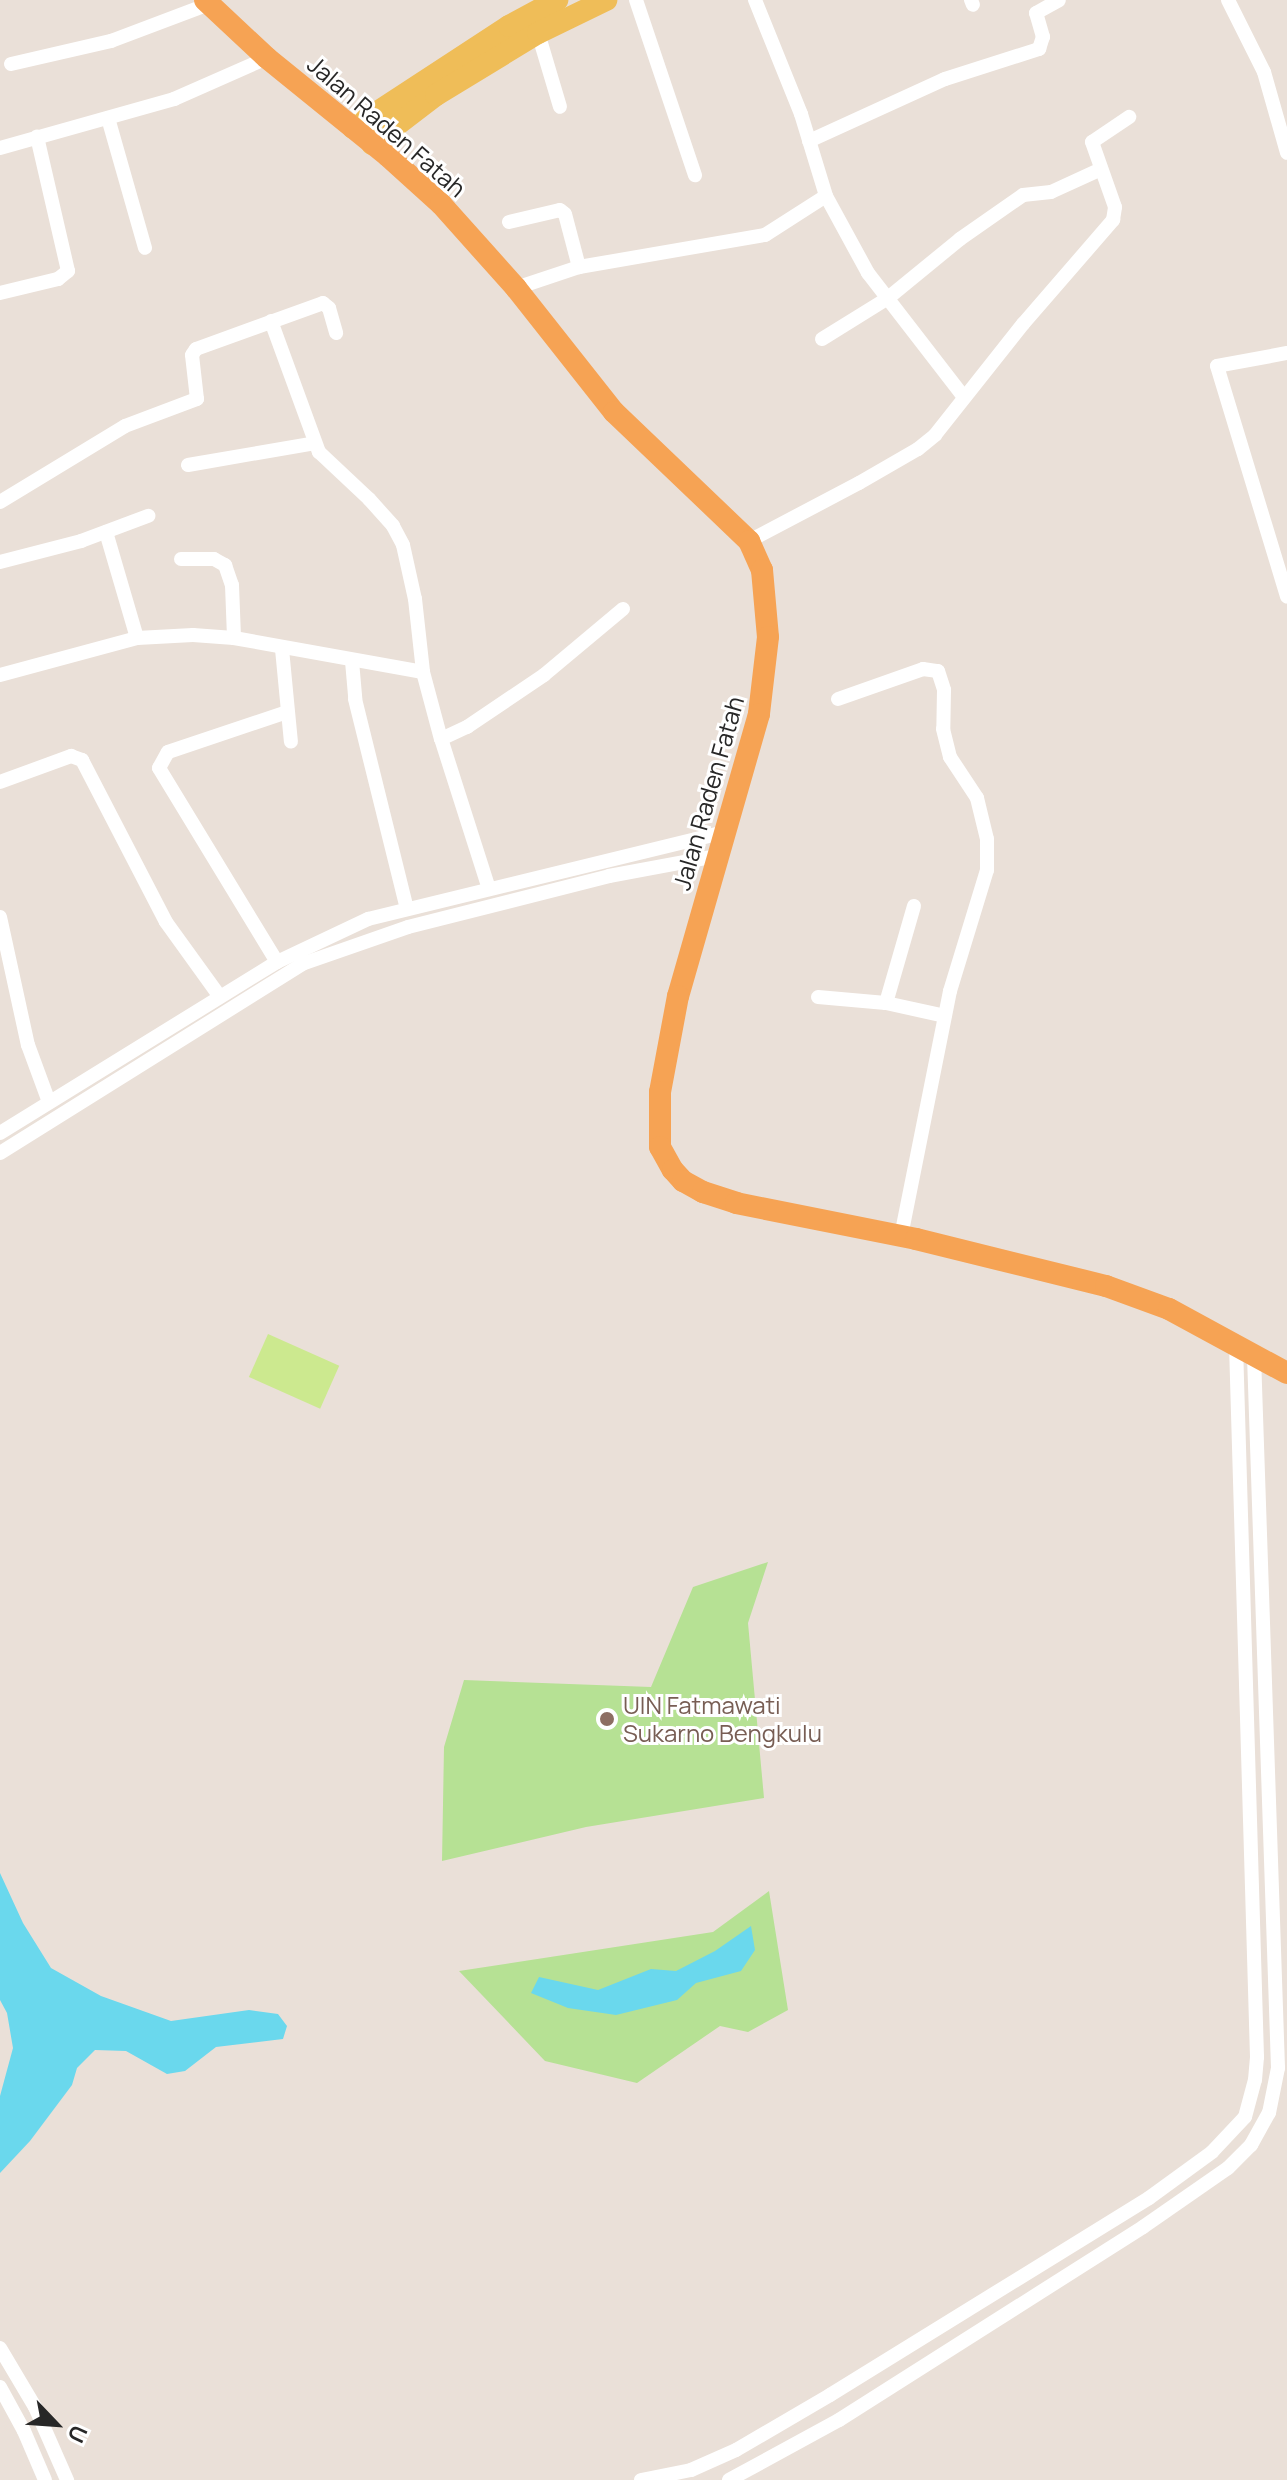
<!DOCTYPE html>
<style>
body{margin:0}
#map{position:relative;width:1287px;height:2480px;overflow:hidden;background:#eae0d8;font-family:Manrope,sans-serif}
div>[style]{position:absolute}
.green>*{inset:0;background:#b6e194}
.pitch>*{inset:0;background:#cce98f;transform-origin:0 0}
.water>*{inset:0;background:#6ad8ed}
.minor>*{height:14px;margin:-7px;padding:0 7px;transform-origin:7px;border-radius:7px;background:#fff}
.primary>*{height:22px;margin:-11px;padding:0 11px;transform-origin:11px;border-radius:11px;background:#efbd58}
.trunk>*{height:22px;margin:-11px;padding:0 11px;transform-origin:11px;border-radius:11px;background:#f6a354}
.dots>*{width:22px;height:22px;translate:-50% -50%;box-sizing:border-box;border:4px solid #fff;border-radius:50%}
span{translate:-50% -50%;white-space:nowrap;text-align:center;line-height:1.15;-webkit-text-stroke:6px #fff;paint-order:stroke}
.street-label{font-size:24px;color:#272727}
.education-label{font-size:24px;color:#785e54}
.left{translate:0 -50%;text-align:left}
.north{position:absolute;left:16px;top:2384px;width:80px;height:80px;-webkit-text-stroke:6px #fff;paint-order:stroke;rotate:115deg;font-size:22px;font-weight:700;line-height:32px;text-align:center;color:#272727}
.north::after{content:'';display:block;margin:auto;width:28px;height:36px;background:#272727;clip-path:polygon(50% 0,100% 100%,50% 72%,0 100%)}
</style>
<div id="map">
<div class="green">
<div style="clip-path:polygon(768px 1562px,748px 1623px,764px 1798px,586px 1827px,442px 1861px,444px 1747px,464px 1680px,651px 1687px,693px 1587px)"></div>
<div style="clip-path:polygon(769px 1891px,788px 2010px,748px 2032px,720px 2026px,637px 2083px,545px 2061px,459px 1971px,713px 1932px)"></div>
</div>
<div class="pitch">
<div style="left:268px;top:1334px;width:78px;height:47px;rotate:24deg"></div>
</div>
<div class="water">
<div style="clip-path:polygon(0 1873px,23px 1923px,51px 1968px,101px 1996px,171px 2021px,249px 2010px,278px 2014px,287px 2026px,283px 2039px,216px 2047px,185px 2071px,167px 2074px,126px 2051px,95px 2050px,77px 2068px,72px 2085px,30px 2141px,0 2173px,0 2096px,13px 2048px,7px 2013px,0 2000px)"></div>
<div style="clip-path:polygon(751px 1926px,755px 1950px,741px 1971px,696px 1983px,677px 2000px,616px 2015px,568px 2008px,531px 1993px,539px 1977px,598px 1990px,651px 1969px,676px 1971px,715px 1951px)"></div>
</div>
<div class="minor">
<div style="left:636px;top:0;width:185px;rotate:71.4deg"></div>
<div style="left:755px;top:0;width:123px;rotate:68deg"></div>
<div style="left:801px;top:114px;width:86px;rotate:73deg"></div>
<div style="left:826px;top:196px;width:88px;rotate:61.4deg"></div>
<div style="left:868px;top:273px;width:157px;rotate:52.3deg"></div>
<div style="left:971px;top:0;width:5px;rotate:68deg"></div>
<div style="left:1228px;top:0;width:80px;rotate:63.4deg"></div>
<div style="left:1264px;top:72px;width:84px;rotate:74.1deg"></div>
<div style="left:538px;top:33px;width:77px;rotate:73.4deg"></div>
<div style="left:11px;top:64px;width:103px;rotate:-13deg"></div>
<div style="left:111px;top:41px;width:105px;rotate:-20.7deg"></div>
<div style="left:108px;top:118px;width:135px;rotate:74.1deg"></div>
<div style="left:809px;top:141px;width:149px;rotate:-24.5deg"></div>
<div style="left:945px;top:79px;width:99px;rotate:-17.7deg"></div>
<div style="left:1039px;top:49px;width:13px;rotate:-72deg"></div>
<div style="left:1043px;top:37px;width:25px;rotate:-106deg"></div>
<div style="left:1036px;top:13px;width:26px;rotate:-29deg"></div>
<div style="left:0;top:148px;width:181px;rotate:-15.7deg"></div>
<div style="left:174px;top:99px;width:102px;rotate:-23.8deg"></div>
<div style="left:509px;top:222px;width:52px;rotate:-13.2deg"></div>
<div style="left:560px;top:210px;width:6px;rotate:39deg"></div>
<div style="left:565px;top:214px;width:55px;rotate:75.2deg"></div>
<div style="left:516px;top:288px;width:66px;rotate:-18.4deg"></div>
<div style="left:579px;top:267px;width:189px;rotate:-9.8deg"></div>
<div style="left:765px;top:235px;width:72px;rotate:-32.6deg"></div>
<div style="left:0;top:293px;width:60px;rotate:-13.6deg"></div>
<div style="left:58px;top:279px;width:13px;rotate:-39deg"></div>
<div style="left:68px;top:271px;width:138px;rotate:-103deg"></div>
<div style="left:271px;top:321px;width:140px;rotate:69.9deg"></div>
<div style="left:319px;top:452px;width:69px;rotate:43.2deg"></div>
<div style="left:369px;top:499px;width:36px;rotate:48deg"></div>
<div style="left:393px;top:526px;width:21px;rotate:62deg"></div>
<div style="left:403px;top:545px;width:55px;rotate:77.5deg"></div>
<div style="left:415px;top:599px;width:73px;rotate:83.7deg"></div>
<div style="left:822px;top:339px;width:78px;rotate:-31.8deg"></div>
<div style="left:888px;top:298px;width:93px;rotate:-39.3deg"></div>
<div style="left:960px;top:239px;width:77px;rotate:-34.9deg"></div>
<div style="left:1023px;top:195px;width:28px;rotate:-6deg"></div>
<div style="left:1051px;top:192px;width:55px;rotate:-24.7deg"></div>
<div style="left:1287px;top:353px;width:71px;rotate:169.5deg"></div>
<div style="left:1217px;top:366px;width:241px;rotate:73.1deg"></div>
<div style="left:188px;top:465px;width:129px;rotate:-9.8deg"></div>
<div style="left:0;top:502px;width:146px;rotate:-31.3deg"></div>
<div style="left:125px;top:426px;width:77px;rotate:-20.6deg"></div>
<div style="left:197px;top:399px;width:44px;rotate:-96.5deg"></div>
<div style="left:192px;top:355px;width:7px;rotate:-56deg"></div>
<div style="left:196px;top:349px;width:135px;rotate:-19.9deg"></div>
<div style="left:323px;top:303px;width:8px;rotate:40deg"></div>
<div style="left:329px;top:308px;width:26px;rotate:74deg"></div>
<div style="left:106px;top:532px;width:110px;rotate:73.7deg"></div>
<div style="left:749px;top:541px;width:124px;rotate:-27.8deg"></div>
<div style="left:859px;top:483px;width:68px;rotate:-30deg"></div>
<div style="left:918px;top:449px;width:22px;rotate:-39deg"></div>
<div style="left:935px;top:435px;width:142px;rotate:-51.6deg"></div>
<div style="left:1023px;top:324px;width:138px;rotate:-49.1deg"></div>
<div style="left:1113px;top:220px;width:13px;rotate:-81deg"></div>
<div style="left:1115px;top:207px;width:69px;rotate:-109.5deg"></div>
<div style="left:1092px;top:142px;width:45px;rotate:-34deg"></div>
<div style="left:181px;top:559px;width:33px"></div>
<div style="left:214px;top:559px;width:13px;rotate:29deg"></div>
<div style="left:225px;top:565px;width:21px;rotate:71deg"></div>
<div style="left:232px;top:585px;width:53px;rotate:87.8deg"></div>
<div style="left:0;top:562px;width:84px;rotate:-14.5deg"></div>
<div style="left:81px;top:541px;width:72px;rotate:-20.5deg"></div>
<div style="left:282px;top:649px;width:93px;rotate:84.5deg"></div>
<div style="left:352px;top:661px;width:38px;rotate:85deg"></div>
<div style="left:355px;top:699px;width:216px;rotate:76.1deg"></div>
<div style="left:0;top:675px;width:142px;rotate:-15.1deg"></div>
<div style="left:137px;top:638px;width:56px;rotate:-3.1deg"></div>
<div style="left:193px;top:635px;width:41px;rotate:4.2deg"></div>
<div style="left:234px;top:638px;width:192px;rotate:10.2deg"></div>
<div style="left:423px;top:672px;width:69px;rotate:75deg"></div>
<div style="left:838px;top:699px;width:90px;rotate:-19.4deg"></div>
<div style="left:923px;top:669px;width:15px;rotate:8deg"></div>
<div style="left:938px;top:671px;width:20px;rotate:72deg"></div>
<div style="left:944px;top:690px;width:39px;rotate:91deg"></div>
<div style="left:943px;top:729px;width:29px;rotate:76deg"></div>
<div style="left:950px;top:757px;width:49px;rotate:56.6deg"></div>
<div style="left:977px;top:798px;width:42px;rotate:76.3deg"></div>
<div style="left:987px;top:839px;width:31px;rotate:90deg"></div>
<div style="left:987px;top:870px;width:127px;rotate:107deg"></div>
<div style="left:950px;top:991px;width:250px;rotate:101.3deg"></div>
<div style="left:0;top:782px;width:76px;rotate:-20.1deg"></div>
<div style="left:71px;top:756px;width:12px;rotate:20deg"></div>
<div style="left:82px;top:760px;width:182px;rotate:62.6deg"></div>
<div style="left:166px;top:922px;width:92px;rotate:54.2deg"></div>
<div style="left:489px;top:889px;width:157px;rotate:-107.7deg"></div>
<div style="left:441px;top:739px;width:29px;rotate:-25deg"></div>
<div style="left:467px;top:727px;width:93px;rotate:-34deg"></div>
<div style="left:544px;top:675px;width:103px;rotate:-39.9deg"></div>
<div style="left:914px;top:906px;width:101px;rotate:106.1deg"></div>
<div style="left:886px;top:1003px;width:60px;rotate:12.4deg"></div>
<div style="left:0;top:917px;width:131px;rotate:77.7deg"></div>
<div style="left:28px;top:1045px;width:61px;rotate:69.8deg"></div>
<div style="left:277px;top:962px;width:227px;rotate:-121.3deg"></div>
<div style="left:159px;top:768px;width:18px;rotate:-61deg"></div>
<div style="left:168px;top:752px;width:126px;rotate:-18.6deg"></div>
<div style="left:818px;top:997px;width:68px;rotate:5deg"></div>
<div style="left:0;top:1133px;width:326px;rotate:-31.7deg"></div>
<div style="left:277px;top:962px;width:101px;rotate:-25.3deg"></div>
<div style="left:368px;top:919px;width:367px;rotate:-13.7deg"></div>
<div style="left:0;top:1153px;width:356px;rotate:-32deg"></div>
<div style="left:302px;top:964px;width:112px;rotate:-19.2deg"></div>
<div style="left:408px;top:927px;width:207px;rotate:-14.2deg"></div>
<div style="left:609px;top:876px;width:110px;rotate:-10.5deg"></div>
<div style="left:0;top:2348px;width:69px;rotate:59.3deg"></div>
<div style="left:35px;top:2407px;width:80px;rotate:66.3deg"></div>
<div style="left:0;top:2387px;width:50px;rotate:61.4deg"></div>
<div style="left:24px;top:2431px;width:53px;rotate:66.8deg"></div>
<div style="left:641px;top:2480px;width:51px;rotate:-11.3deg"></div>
<div style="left:691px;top:2470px;width:49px;rotate:-24deg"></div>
<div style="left:736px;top:2450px;width:109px;rotate:-30.3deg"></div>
<div style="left:830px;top:2395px;width:375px;rotate:-31.7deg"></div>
<div style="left:1149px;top:2198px;width:78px;rotate:-36.1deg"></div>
<div style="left:1212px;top:2152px;width:48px;rotate:-46.7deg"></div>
<div style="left:1245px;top:2117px;width:38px;rotate:-75deg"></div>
<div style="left:1255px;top:2080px;width:23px;rotate:-85deg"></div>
<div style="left:1257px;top:2057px;width:711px;rotate:-91.69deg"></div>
<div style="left:729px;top:2480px;width:125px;rotate:-28.6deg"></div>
<div style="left:839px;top:2420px;width:360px;rotate:-32.4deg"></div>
<div style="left:1143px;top:2227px;width:103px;rotate:-34.8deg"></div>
<div style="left:1228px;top:2168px;width:33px;rotate:-45deg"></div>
<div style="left:1251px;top:2145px;width:37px;rotate:-61deg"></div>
<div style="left:1269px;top:2113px;width:46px;rotate:-78.7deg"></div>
<div style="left:1278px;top:2068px;width:712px;rotate:-91.93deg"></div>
</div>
<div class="primary">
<div style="left:353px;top:128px;width:186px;rotate:-33.2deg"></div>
<div style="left:509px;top:26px;width:55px;rotate:-28.4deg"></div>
<div style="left:372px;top:144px;width:81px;rotate:-37.4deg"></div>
<div style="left:436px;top:95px;width:119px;rotate:-31.3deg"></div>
<div style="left:538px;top:33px;width:76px;rotate:-25.9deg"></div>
</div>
<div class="trunk">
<div style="left:205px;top:0;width:85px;rotate:43.1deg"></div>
<div style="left:267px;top:58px;width:156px;rotate:39deg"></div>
<div style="left:388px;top:156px;width:72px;rotate:42.2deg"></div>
<div style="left:441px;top:204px;width:113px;rotate:48.2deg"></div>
<div style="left:516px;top:288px;width:158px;rotate:51.7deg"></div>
<div style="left:614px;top:412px;width:187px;rotate:43.7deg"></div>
<div style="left:749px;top:541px;width:32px;rotate:66deg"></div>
<div style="left:762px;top:570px;width:67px;rotate:84.9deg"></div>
<div style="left:768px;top:637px;width:78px;rotate:96.7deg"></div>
<div style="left:759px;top:714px;width:293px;rotate:106deg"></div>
<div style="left:678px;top:996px;width:98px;rotate:100.6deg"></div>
<div style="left:660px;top:1092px;width:55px;rotate:90deg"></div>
<div style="left:660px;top:1147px;width:26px;rotate:61deg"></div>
<div style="left:673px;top:1170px;width:15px;rotate:48deg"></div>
<div style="left:683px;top:1181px;width:23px;rotate:29deg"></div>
<div style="left:703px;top:1192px;width:35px;rotate:18deg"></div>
<div style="left:736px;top:1203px;width:184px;rotate:11.3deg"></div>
<div style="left:916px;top:1239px;width:196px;rotate:13.9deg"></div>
<div style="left:1106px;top:1286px;width:67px;rotate:20.1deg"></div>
<div style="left:1169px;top:1309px;width:134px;rotate:28.5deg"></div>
</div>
<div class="dots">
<div style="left:607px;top:1719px;background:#8d6e63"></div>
</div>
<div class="street-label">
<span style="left:387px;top:126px;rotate:41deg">Jalan Raden Fatah</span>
<span style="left:708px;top:793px;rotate:-74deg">Jalan Raden Fatah</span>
</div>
<div class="education-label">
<span class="left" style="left:623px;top:1719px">UIN Fatmawati<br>Sukarno Bengkulu</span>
</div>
<div class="north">U</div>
</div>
